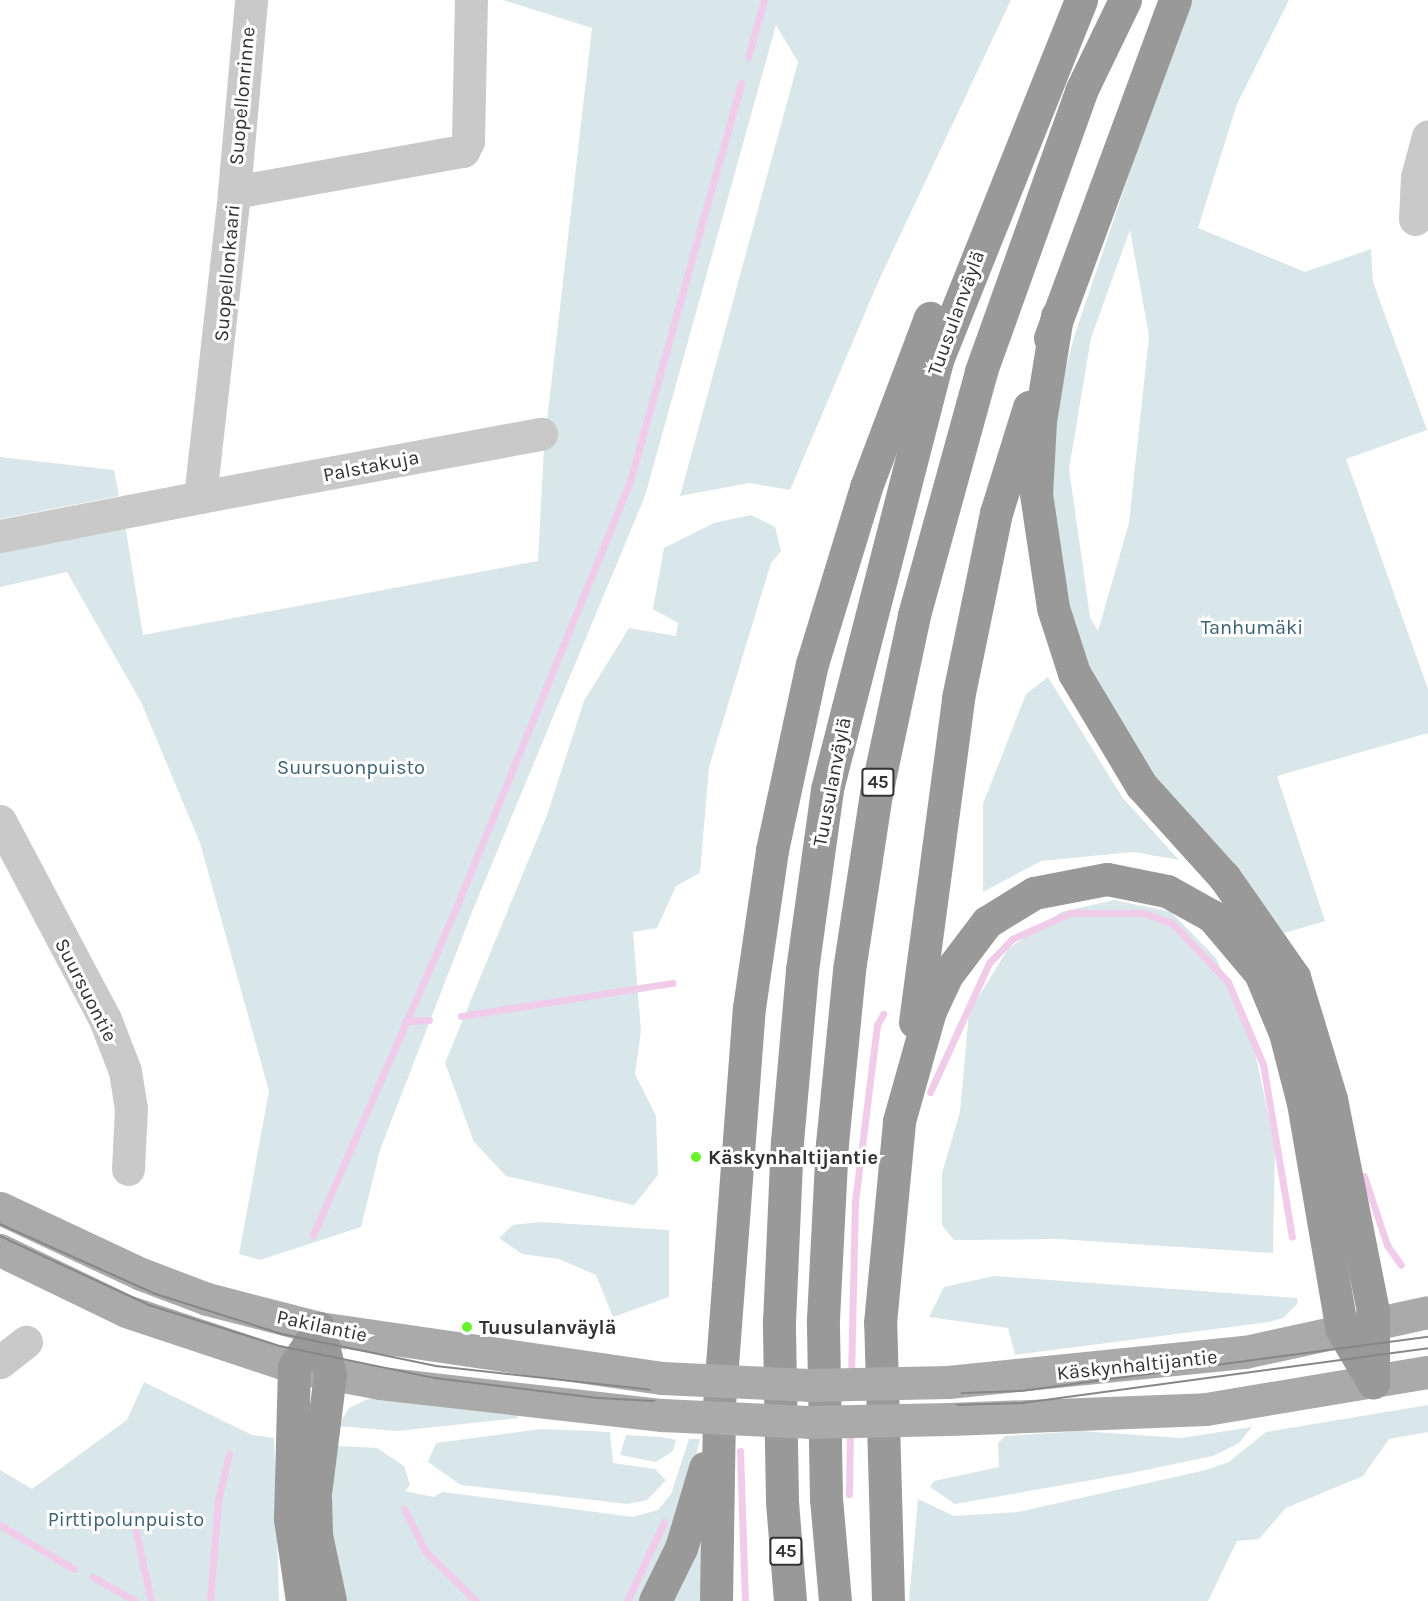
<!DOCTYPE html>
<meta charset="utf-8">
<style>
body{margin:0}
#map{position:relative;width:1428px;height:1601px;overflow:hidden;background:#fff;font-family:Karla,sans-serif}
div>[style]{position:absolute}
.green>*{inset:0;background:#d9e6ea}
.stream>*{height:7px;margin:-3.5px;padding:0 3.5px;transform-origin:3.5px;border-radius:3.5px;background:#f0cbea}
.minor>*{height:33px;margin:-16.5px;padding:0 16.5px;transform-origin:16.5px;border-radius:16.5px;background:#c9c9c9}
.major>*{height:33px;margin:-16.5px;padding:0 16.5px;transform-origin:16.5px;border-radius:16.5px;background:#aaa}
.highway>*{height:33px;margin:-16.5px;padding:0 16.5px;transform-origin:16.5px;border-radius:16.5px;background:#999}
.tram>*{height:1.5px;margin:-0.75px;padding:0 0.75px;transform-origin:0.75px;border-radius:0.75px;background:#878787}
.major-bridge>*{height:33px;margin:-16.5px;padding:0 16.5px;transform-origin:16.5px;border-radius:16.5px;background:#aaa}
.dots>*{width:16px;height:16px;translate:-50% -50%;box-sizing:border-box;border:3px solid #fff;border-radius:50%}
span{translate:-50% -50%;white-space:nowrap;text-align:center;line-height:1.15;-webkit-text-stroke:6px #fff;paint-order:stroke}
.shield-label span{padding:2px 4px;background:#fff;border:2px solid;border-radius:4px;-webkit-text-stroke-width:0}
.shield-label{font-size:18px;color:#323232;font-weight:700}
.street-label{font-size:20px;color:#323232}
.park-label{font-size:20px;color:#3b6272}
.poi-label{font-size:20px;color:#323232;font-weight:700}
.left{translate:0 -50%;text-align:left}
</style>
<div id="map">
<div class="green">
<div style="clip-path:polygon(503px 0,1011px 0,879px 280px,790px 490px,749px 483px,680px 496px,798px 62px,776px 25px,645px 496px,474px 907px,380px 1150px,361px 1227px,260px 1260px,239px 1254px,269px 1091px,200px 843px,141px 702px,67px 572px,0 587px,0 549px,125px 525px,143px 635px,538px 561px,544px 447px,592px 28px)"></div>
<div style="clip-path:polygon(evenodd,1188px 0,1289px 0,1237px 104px,1198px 228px,1305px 272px,1371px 249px,1373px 282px,1427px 430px,1346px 459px,1428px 689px,1428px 733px,1277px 776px,1325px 921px,1284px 933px,1136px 753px,1078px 645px,1058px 563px,1050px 480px,1055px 409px,1074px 337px,1188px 0,1130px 230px,1149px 336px,1129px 523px,1098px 631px,1090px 617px,1069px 469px,1091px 338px,1130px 230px)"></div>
<div style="clip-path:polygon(0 457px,114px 470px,119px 496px,0 519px)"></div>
<div style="clip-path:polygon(751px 515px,775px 527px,781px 551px,771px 563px,709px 767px,700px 873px,676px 886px,657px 928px,633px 932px,641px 1031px,635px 1074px,656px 1116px,658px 1175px,634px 1205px,506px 1176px,474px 1142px,445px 1063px,547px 815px,584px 701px,629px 628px,676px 636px,678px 623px,653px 609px,664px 548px,714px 523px)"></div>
<div style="clip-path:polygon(1048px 677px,1122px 797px,1179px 860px,1133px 852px,1041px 861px,983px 892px,983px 804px,1026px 694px)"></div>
<div style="clip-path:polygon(1114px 900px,1171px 912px,1216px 958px,1254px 1047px,1275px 1147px,1273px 1253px,1058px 1239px,954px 1240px,942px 1225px,942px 1173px,960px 1112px,969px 1012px,1008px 949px,1061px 912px)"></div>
<div style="clip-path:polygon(540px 1222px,669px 1230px,669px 1297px,613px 1317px,596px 1275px,559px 1259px,522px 1254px,499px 1238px,513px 1225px)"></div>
<div style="clip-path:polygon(994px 1276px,1297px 1298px,1298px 1303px,1283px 1318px,1269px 1322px,1015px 1355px,1008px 1328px,929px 1317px,944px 1287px)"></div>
<div style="clip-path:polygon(144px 1382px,252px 1435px,274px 1438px,279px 1601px,0 1601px,0 1470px,32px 1489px,127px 1420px)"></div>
<div style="clip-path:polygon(372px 1397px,515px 1415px,519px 1418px,397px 1431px,338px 1426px,349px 1408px)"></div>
<div style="clip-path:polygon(1428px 1405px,1428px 1432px,1389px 1439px,1363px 1476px,1286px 1508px,1259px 1539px,1237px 1541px,1208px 1601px,909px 1601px,918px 1499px,954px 1516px,1018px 1512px,1206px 1470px,1229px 1462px,1266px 1432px)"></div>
<div style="clip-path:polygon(1252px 1427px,1239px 1443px,1213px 1456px,1126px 1474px,955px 1504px,930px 1487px,934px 1481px,999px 1467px,998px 1443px,1005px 1436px,1081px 1431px,1181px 1438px)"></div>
<div style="clip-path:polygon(541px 1429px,610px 1432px,613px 1463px,655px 1469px,666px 1480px,647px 1500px,628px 1504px,461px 1485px,428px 1462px,436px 1443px)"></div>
<div style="clip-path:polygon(626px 1435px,661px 1437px,676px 1440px,673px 1451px,656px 1462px,620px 1455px)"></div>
<div style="clip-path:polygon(689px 1439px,700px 1439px,687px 1497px,642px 1601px,344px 1601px,329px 1527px,338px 1446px,377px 1448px,404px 1466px,410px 1485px,405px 1491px,433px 1497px,443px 1492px,633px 1517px,658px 1510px,671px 1494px)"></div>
<div style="clip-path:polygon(702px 1511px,708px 1601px,665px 1601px)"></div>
</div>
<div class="stream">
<div style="left:748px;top:57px;width:59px;rotate:-74.3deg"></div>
<div style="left:461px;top:1016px;width:214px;rotate:-8.9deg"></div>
<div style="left:405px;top:1021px;width:24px;rotate:-2deg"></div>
<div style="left:930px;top:1092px;width:142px;rotate:-65.4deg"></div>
<div style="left:989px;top:963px;width:33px;rotate:-46deg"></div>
<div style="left:1012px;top:939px;width:64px;rotate:-24.1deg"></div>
<div style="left:1070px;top:913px;width:73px"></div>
<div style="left:1143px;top:913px;width:31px;rotate:19deg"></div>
<div style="left:1172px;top:923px;width:81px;rotate:46.5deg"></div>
<div style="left:1228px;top:982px;width:89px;rotate:66.9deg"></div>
<div style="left:1263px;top:1064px;width:175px;rotate:80.5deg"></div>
<div style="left:1364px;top:1176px;width:73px;rotate:71.6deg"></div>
<div style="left:1387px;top:1245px;width:24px;rotate:55deg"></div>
<div style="left:313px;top:1235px;width:357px;rotate:-66.4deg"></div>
<div style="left:456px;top:908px;width:461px;rotate:-67.8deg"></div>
<div style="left:630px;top:481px;width:413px;rotate:-74.4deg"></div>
<div style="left:851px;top:1377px;width:175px;rotate:-88.7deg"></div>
<div style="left:855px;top:1202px;width:178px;rotate:-82.9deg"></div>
<div style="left:877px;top:1025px;width:13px;rotate:-61deg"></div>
<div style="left:740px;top:1451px;width:150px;rotate:88.1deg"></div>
<div style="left:849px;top:1494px;width:64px;rotate:-89.1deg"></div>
<div style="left:404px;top:1509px;width:48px;rotate:62.9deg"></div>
<div style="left:426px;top:1552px;width:70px;rotate:44.4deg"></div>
<div style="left:132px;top:1514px;width:89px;rotate:77.7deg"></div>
<div style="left:0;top:1525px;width:86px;rotate:30.7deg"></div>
<div style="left:93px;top:1577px;width:48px;rotate:29.7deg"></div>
<div style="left:210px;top:1601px;width:100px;rotate:-85.4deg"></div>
<div style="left:218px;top:1501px;width:48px;rotate:-76.8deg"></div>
<div style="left:627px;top:1601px;width:87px;rotate:-64.9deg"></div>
</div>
<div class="minor">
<div style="left:234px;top:192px;width:193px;rotate:-84.9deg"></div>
<div style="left:1415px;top:219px;width:42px;rotate:-87.3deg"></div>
<div style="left:1417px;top:177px;width:42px;rotate:-75deg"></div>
<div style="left:200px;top:497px;width:347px;rotate:-10.5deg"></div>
<div style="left:0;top:536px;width:204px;rotate:-11deg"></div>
<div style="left:200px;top:497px;width:307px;rotate:-83.6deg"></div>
<div style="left:234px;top:192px;width:233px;rotate:-10.2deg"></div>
<div style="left:463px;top:151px;width:11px;rotate:-63deg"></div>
<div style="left:468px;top:141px;width:141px;rotate:-88.8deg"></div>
<div style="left:0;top:821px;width:224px;rotate:62.1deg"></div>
<div style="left:105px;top:1019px;width:56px;rotate:69deg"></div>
<div style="left:125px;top:1071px;width:37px;rotate:81deg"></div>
<div style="left:131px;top:1108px;width:61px;rotate:92.8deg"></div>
<div style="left:0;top:1362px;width:33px;rotate:-38deg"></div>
</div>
<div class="major">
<div style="left:0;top:1208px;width:156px;rotate:25.1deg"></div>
<div style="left:141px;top:1274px;width:71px;rotate:20.7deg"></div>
<div style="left:207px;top:1299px;width:116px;rotate:14.5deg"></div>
<div style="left:319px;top:1328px;width:347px;rotate:8.3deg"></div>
<div style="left:0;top:1250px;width:140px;rotate:25.8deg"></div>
<div style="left:126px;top:1311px;width:177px;rotate:18.4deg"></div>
<div style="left:294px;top:1367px;width:87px;rotate:10.5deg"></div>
<div style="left:380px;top:1383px;width:284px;rotate:6.5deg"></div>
<div style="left:948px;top:1382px;width:299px;rotate:-5.8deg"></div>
<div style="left:1245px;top:1352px;width:187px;rotate:-12.3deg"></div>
<div style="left:949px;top:1419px;width:257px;rotate:-2.2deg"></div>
<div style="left:1206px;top:1409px;width:225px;rotate:-9.5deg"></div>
</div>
<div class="highway">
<div style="left:1057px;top:316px;width:106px;rotate:99.2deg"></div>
<div style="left:1040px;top:421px;width:73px;rotate:93.1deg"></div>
<div style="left:1036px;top:494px;width:115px;rotate:81.5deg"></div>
<div style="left:1053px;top:608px;width:68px;rotate:72.1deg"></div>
<div style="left:1074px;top:673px;width:131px;rotate:59.1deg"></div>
<div style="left:1141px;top:785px;width:125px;rotate:47.9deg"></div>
<div style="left:1225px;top:878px;width:121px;rotate:55.1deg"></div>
<div style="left:1294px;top:977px;width:127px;rotate:73.1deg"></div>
<div style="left:1331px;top:1099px;width:216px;rotate:78.8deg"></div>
<div style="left:1373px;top:1311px;width:71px;rotate:90deg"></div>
<div style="left:1050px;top:338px;width:360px;rotate:-69.7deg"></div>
<div style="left:915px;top:1022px;width:327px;rotate:-82.4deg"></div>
<div style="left:958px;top:698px;width:189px;rotate:-78.4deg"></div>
<div style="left:996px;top:513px;width:111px;rotate:-72.7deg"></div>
<div style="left:319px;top:1328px;width:47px;rotate:76.6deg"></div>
<div style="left:330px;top:1374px;width:122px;rotate:97.1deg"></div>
<div style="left:315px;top:1495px;width:40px;rotate:88.6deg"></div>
<div style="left:316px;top:1535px;width:67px;rotate:78deg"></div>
<div style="left:302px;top:1601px;width:83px;rotate:-98.3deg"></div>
<div style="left:290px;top:1519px;width:152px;rotate:-88.5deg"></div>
<div style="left:294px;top:1367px;width:46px;rotate:-57.3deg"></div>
<div style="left:655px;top:1601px;width:59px;rotate:-63.9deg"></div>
<div style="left:681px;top:1548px;width:84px;rotate:-73.3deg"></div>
<div style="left:716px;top:1601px;width:196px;rotate:-89.1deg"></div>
<div style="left:719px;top:1405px;width:398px;rotate:-85.7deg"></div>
<div style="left:749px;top:1008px;width:160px;rotate:-81.7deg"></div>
<div style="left:772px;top:850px;width:190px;rotate:-77.9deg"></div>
<div style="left:812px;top:664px;width:185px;rotate:-73deg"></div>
<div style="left:866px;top:487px;width:181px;rotate:-69.3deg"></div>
<div style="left:790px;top:1601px;width:100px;rotate:-94.6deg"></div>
<div style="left:782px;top:1501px;width:179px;rotate:-91deg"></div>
<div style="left:779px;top:1322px;width:180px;rotate:-87.5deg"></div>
<div style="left:787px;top:1142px;width:173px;rotate:-85deg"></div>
<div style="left:802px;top:970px;width:183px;rotate:-82.1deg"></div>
<div style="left:827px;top:789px;width:443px;rotate:-75.6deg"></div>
<div style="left:937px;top:360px;width:388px;rotate:-68.2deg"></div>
<div style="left:835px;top:1601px;width:102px;rotate:-95deg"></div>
<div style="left:826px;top:1499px;width:180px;rotate:-91deg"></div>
<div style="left:823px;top:1319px;width:175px;rotate:-87.1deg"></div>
<div style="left:832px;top:1144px;width:175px;rotate:-84.4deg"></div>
<div style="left:849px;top:970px;width:178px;rotate:-81.3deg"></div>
<div style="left:876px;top:794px;width:183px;rotate:-78deg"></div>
<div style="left:914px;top:615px;width:253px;rotate:-74.6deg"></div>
<div style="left:981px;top:371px;width:297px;rotate:-70.3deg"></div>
<div style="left:1081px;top:91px;width:101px;rotate:-64.2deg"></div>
<div style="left:888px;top:1601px;width:278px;rotate:-91.6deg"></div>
<div style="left:880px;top:1323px;width:203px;rotate:-84.6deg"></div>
<div style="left:899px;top:1121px;width:114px;rotate:-74.3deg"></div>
<div style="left:930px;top:1011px;width:38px;rotate:-65deg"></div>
<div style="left:946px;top:976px;width:68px;rotate:-52.8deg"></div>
<div style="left:987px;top:922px;width:55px;rotate:-31.7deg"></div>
<div style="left:1034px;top:893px;width:74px;rotate:-10.9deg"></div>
<div style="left:1107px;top:879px;width:61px;rotate:11.3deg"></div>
<div style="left:1167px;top:891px;width:51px;rotate:29.1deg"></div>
<div style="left:1212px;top:916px;width:75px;rotate:49.9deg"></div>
<div style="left:1260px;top:973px;width:65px;rotate:67.4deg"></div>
<div style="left:1285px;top:1033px;width:72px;rotate:75.6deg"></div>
<div style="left:1303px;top:1103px;width:230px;rotate:80.3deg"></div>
<div style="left:1342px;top:1330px;width:61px;rotate:59.2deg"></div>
</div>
<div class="tram">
<div style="left:0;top:1224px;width:171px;rotate:24.2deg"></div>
<div style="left:156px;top:1294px;width:132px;rotate:17.6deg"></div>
<div style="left:282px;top:1334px;width:157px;rotate:11.7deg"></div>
<div style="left:436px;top:1366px;width:227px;rotate:6.3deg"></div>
<div style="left:662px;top:1391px;width:193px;rotate:1.8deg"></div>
<div style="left:855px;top:1397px;width:166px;rotate:-2.1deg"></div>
<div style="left:1021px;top:1391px;width:411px;rotate:-7.6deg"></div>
<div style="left:0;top:1236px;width:164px;rotate:24.8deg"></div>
<div style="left:149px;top:1305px;width:137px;rotate:17.4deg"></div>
<div style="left:280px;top:1346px;width:158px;rotate:11.7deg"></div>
<div style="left:435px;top:1378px;width:165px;rotate:7deg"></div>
<div style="left:599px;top:1398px;width:199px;rotate:3.2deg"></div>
<div style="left:798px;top:1409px;width:225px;rotate:-1.5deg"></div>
<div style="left:1023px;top:1403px;width:409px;rotate:-7.7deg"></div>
</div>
<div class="major-bridge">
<div style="left:662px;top:1378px;width:146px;rotate:2.7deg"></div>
<div style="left:808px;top:1385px;width:140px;rotate:-1.2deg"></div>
<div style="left:662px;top:1415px;width:146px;rotate:2.7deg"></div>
<div style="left:808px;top:1422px;width:141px;rotate:-1.2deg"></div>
</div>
<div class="dots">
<div style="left:696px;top:1157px;background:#6af22b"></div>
<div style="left:467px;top:1327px;background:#6af22b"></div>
</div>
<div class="shield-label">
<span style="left:878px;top:782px">45</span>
<span style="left:786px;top:1551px">45</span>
</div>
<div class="street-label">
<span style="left:242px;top:96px;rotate:-85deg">Suopellonrinne</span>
<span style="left:227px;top:273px;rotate:-85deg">Suopellonkaari</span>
<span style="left:956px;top:313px;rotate:-70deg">Tuusulanväylä</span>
<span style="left:371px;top:466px;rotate:-11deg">Palstakuja</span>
<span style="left:832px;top:782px;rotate:-79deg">Tuusulanväylä</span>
<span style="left:86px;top:990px;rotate:63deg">Suursuontie</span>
<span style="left:322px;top:1326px;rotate:12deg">Pakilantie</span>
<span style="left:1137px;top:1365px;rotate:-6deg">Käskynhaltijantie</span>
</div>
<div class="park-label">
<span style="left:1252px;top:627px">Tanhumäki</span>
<span style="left:351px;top:767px">Suursuonpuisto</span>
<span style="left:126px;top:1519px">Pirttipolunpuisto</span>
</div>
<div class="poi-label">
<span class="left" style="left:708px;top:1157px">Käskynhaltijantie</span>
<span class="left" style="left:479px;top:1327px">Tuusulanväylä</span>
</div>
</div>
